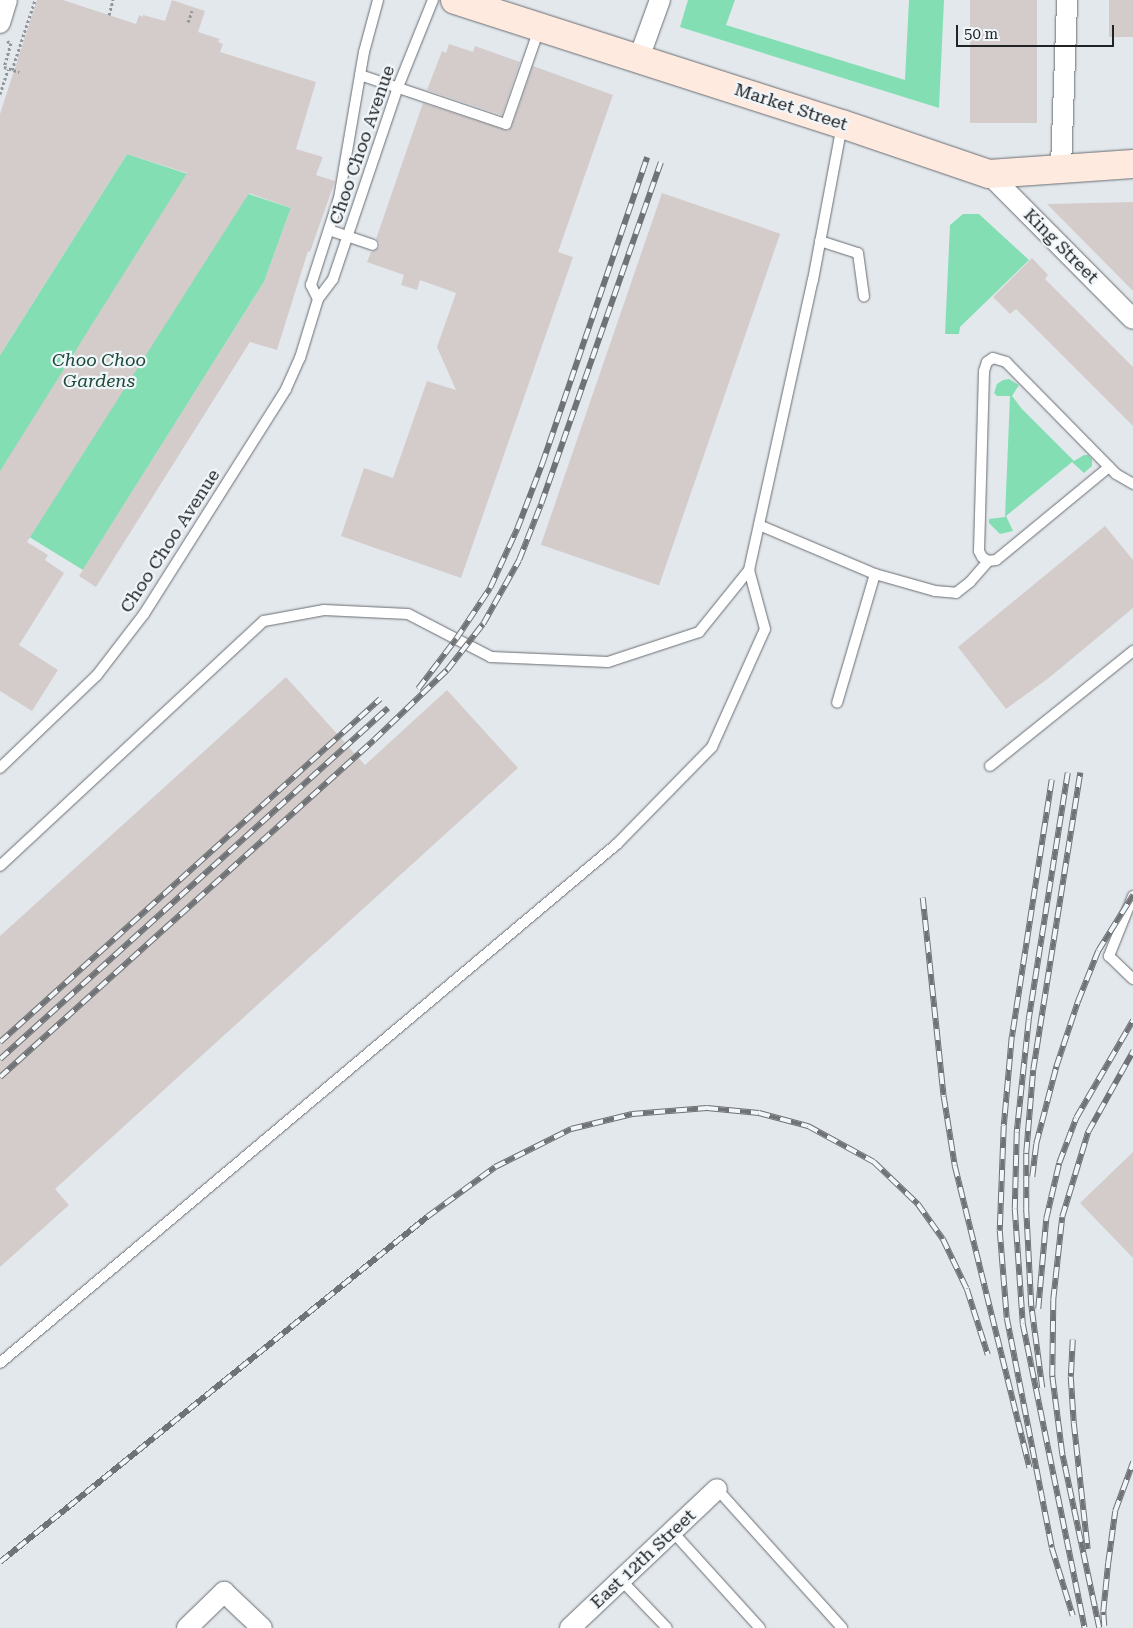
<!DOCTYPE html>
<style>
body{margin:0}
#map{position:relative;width:1133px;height:1628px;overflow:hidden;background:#e3e8ed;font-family:"Roboto Serif",serif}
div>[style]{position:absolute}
.green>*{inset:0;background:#83dfb3}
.building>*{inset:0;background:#d4cccb;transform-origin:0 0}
.path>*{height:3px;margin-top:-1.5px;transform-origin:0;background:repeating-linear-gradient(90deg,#929599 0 2.5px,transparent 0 5px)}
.roads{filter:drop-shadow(0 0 1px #696d71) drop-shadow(0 0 1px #696d71)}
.lane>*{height:10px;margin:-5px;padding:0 5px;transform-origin:5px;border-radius:5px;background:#fff}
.street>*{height:20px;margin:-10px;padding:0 10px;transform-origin:10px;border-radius:10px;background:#fff}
.secondary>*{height:28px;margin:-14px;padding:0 14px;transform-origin:14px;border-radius:14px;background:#ffeadf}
.rail>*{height:5.5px;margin-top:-2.75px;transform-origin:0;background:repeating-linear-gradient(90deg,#f0f6fa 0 11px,#707375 0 22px);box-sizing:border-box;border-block:1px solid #707375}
span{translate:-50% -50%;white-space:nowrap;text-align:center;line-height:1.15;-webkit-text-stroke:4.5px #f0f6fa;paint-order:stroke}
.street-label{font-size:18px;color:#212324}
.park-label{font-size:18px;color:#1b4935;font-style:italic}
.scale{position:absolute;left:956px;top:25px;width:158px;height:22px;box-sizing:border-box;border:2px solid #212324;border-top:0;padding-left:6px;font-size:15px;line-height:18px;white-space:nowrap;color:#212324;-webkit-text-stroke:4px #f0f6fa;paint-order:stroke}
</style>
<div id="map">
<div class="green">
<div style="clip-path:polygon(688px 0,735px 0,726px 25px,905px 80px,909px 0,944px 0,939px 108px,680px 27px)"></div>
<div style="clip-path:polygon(127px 154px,291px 208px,264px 282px,83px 570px,0 519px,0 355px)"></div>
<div style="clip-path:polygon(963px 214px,979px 214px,1029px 260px,960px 327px,959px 334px,945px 334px,950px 225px)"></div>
<div style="clip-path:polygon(1009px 379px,1019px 385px,1012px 396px,1022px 409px,1074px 461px,1084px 455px,1088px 455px,1092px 459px,1092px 466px,1084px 473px,1072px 462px,1006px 516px,1013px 531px,1000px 534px,989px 523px,989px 519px,1005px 517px,1010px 396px,997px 396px,994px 393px,997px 384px,1003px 380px)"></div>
</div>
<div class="building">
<div style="clip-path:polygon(37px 0,63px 0,136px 24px,139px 15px,143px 17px,143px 15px,165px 21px,172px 0,205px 11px,198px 32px,220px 39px,218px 42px,223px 44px,220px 52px,316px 82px,296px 149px,323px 157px,316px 175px,335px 181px,310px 252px,308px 251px,277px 350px,250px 342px,96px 587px,79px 576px,264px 282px,291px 208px,249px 193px,27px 542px,48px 555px,45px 560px,64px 573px,19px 645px,58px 670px,32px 711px,0 691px,0 471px,187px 173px,127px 154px,0 355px,0 114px)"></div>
<div style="left:970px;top:0;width:67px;height:123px"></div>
<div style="left:1109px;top:0;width:24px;height:37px"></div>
<div style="clip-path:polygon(449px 44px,473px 52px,475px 46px,520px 62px,502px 115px,427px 90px,442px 51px,446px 53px)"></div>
<div style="clip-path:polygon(533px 66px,613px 95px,558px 252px,573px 257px,461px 578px,341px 536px,364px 468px,393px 478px,427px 381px,456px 390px,437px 347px,456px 293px,420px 280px,417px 290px,401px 285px,404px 275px,367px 262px,371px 252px,379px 248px,380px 243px,376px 239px,423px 103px,508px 131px,512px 126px)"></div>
<div style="left:662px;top:193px;width:125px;height:372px;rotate:19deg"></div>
<div style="clip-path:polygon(1133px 202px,1133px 291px,1047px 204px)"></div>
<div style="clip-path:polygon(1032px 258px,1048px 275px,1045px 279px,1133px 367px,1133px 426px,1016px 309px,1010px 314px,993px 297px)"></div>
<div style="clip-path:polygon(1105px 526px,1133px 560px,1133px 608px,1050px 677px,1006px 709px,958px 647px)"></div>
<div style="clip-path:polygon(286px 677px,365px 765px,447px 690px,518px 768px,55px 1189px,69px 1205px,0 1267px,0 936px)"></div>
<div style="clip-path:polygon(1133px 1152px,1133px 1258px,1080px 1203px)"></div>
</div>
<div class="path">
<div style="left:109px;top:15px;width:16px;rotate:-75deg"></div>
<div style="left:188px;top:22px;width:12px;rotate:-70deg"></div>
<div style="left:7px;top:41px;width:4px;rotate:27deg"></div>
<div style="left:11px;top:43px;width:25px;rotate:106deg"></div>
<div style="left:4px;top:67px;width:16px;rotate:18deg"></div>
<div style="left:12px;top:70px;width:74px;rotate:-71.8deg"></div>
<div style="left:0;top:94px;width:26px;rotate:-72deg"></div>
</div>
<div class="roads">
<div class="lane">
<div style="left:360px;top:75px;width:154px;rotate:18.6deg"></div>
<div style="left:506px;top:124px;width:101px;rotate:-70.8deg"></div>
<div style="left:329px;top:230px;width:46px;rotate:18.8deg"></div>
<div style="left:820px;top:241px;width:40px;rotate:18deg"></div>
<div style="left:858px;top:253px;width:44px;rotate:82.2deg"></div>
<div style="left:318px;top:299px;width:16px;rotate:-117deg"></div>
<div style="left:311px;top:285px;width:91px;rotate:-72.2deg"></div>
<div style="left:339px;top:198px;width:148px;rotate:-80.3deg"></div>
<div style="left:364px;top:52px;width:54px;rotate:-74.9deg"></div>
<div style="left:1109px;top:467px;width:146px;rotate:140.5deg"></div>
<div style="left:996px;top:560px;width:8px;rotate:173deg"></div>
<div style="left:988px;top:561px;width:7px;rotate:-146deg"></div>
<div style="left:982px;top:557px;width:7px;rotate:-117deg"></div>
<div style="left:979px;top:551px;width:180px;rotate:-88.4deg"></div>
<div style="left:984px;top:371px;width:9px;rotate:-72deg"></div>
<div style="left:987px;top:362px;width:7px;rotate:-34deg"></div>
<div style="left:993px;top:358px;width:14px;rotate:17deg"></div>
<div style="left:1006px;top:362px;width:157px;rotate:45.5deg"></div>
<div style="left:1116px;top:474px;width:20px;rotate:30deg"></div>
<div style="left:759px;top:525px;width:126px;rotate:22.9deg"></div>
<div style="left:875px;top:574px;width:134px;rotate:106.4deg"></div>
<div style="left:875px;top:574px;width:62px;rotate:15.8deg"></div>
<div style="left:935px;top:591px;width:21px;rotate:5deg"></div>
<div style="left:956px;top:593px;width:18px;rotate:-38deg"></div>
<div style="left:970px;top:582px;width:28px;rotate:-49deg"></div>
<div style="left:990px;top:766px;width:184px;rotate:-38.8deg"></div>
<div style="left:0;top:768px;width:134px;rotate:-43.8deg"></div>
<div style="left:97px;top:675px;width:77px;rotate:-52.4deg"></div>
<div style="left:144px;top:614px;width:266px;rotate:-57.7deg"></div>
<div style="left:286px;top:389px;width:34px;rotate:-66deg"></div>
<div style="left:300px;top:358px;width:62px;rotate:-73deg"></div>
<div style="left:318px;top:299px;width:25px;rotate:-53deg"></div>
<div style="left:333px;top:279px;width:203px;rotate:-71.3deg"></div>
<div style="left:398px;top:87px;width:94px;rotate:-68.1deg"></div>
<div style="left:0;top:866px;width:360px;rotate:-42.9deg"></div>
<div style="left:264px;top:621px;width:61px;rotate:-10.4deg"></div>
<div style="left:324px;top:610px;width:84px;rotate:2.7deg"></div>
<div style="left:408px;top:614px;width:93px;rotate:27.4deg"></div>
<div style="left:491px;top:657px;width:117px;rotate:2.4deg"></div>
<div style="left:608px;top:662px;width:96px;rotate:-18.2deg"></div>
<div style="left:699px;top:632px;width:80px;rotate:-51.1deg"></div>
<div style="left:749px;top:570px;width:297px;rotate:-77.6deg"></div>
<div style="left:813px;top:280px;width:158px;rotate:-79.4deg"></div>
<div style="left:1133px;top:896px;width:65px;rotate:111.8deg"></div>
<div style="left:1109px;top:956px;width:33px;rotate:44deg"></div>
<div style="left:0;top:1363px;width:806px;rotate:-40.07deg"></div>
<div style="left:617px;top:844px;width:136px;rotate:-45.6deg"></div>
<div style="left:712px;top:747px;width:129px;rotate:-65.8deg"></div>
<div style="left:765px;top:629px;width:61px;rotate:-105.2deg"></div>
<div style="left:717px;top:1489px;width:187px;rotate:48deg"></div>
<div style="left:672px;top:1531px;width:131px;rotate:47.8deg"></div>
<div style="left:621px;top:1580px;width:66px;rotate:46.2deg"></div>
</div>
<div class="street">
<div style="left:0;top:23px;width:24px;rotate:-73deg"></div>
<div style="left:639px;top:58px;width:62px;rotate:-70.1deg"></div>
<div style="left:1061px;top:167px;width:167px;rotate:-87.9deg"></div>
<div style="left:989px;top:174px;width:204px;rotate:45.2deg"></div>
<div style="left:187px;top:1628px;width:52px;rotate:-44.2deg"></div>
<div style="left:224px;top:1592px;width:52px;rotate:43.5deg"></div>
<div style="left:570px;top:1628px;width:202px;rotate:-43.4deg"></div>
</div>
<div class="secondary">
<div style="left:455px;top:0;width:406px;rotate:17.8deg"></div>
<div style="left:842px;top:124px;width:155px;rotate:18.8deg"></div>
<div style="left:989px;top:174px;width:144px;rotate:-4deg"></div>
</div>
</div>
<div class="rail">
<div style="left:418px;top:689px;width:63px;rotate:-52.8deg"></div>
<div style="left:456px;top:639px;width:61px;rotate:-56.3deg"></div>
<div style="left:490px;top:588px;width:65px;rotate:-65.4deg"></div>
<div style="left:517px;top:529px;width:70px;rotate:-69deg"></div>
<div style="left:542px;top:464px;width:324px;rotate:-71.1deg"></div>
<div style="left:1068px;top:773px;width:250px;rotate:99deg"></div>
<div style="left:1029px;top:1020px;width:114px;rotate:96.1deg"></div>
<div style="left:1017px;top:1133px;width:76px;rotate:91.5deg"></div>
<div style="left:1015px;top:1209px;width:115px;rotate:86deg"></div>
<div style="left:1023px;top:1324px;width:310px;rotate:78.5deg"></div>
<div style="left:1052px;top:780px;width:260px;rotate:98.8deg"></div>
<div style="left:1012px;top:1037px;width:89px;rotate:95.1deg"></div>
<div style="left:1004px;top:1126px;width:105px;rotate:92.2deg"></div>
<div style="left:1000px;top:1231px;width:87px;rotate:85.4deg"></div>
<div style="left:1007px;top:1318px;width:234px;rotate:78.9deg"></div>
<div style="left:1052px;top:1548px;width:71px;rotate:72.8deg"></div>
<div style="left:923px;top:898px;width:200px;rotate:84deg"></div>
<div style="left:944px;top:1097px;width:70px;rotate:80.9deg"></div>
<div style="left:955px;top:1166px;width:311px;rotate:76.1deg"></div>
<div style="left:0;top:1042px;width:512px;rotate:-42.07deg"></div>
<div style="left:0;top:1059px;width:523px;rotate:-42.13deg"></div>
<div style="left:0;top:1077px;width:503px;rotate:-42.02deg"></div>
<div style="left:374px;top:740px;width:101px;rotate:-43.8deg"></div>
<div style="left:447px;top:670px;width:58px;rotate:-52deg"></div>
<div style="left:483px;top:624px;width:73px;rotate:-60.6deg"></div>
<div style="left:519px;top:560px;width:60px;rotate:-68.6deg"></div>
<div style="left:541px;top:504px;width:362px;rotate:-70.7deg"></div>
<div style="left:1032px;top:1177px;width:33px;rotate:-83deg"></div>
<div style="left:1036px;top:1144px;width:80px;rotate:-75.4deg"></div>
<div style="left:1056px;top:1067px;width:70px;rotate:-71.6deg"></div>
<div style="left:1078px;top:1001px;width:54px;rotate:-68.2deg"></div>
<div style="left:1098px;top:951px;width:66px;rotate:-58deg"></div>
<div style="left:1038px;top:1309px;width:90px;rotate:-84.9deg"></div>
<div style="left:1046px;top:1219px;width:57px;rotate:-76.9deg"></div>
<div style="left:1059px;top:1163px;width:48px;rotate:-69.3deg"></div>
<div style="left:1076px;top:1118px;width:113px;rotate:-59.8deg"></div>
<div style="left:1073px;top:1340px;width:37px;rotate:93deg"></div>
<div style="left:1071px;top:1377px;width:46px;rotate:86.3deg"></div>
<div style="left:1074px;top:1423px;width:127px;rotate:83.7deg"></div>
<div style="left:1042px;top:1388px;width:83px;rotate:-97.6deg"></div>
<div style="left:1031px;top:1306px;width:97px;rotate:-93deg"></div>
<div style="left:1026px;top:1209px;width:56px;rotate:-90deg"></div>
<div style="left:1026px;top:1153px;width:83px;rotate:-85.2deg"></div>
<div style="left:1033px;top:1070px;width:301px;rotate:-81deg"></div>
<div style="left:0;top:1562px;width:549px;rotate:-38.94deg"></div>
<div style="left:427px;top:1217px;width:84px;rotate:-36.3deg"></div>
<div style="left:495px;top:1167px;width:85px;rotate:-26.6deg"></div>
<div style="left:571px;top:1129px;width:63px;rotate:-13.8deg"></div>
<div style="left:632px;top:1114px;width:75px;rotate:-4.6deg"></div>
<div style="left:707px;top:1108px;width:52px;rotate:5.5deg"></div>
<div style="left:759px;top:1113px;width:51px;rotate:14.9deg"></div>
<div style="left:808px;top:1126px;width:75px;rotate:28.6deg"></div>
<div style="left:874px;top:1162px;width:61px;rotate:43.7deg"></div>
<div style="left:918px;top:1204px;width:43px;rotate:54.5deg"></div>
<div style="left:943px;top:1239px;width:55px;rotate:64.4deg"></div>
<div style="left:967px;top:1289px;width:69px;rotate:72.3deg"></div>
<div style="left:1104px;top:1626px;width:14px;rotate:-94deg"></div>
<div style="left:1103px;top:1612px;width:49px;rotate:-84.2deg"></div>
<div style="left:1108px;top:1563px;width:52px;rotate:-82.3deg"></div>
<div style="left:1115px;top:1511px;width:52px;rotate:-69.8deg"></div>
<div style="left:1099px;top:1628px;width:178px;rotate:-102deg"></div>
<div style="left:1062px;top:1454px;width:79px;rotate:-97.3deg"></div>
<div style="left:1052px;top:1376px;width:76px;rotate:-89.2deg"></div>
<div style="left:1053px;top:1300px;width:83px;rotate:-83.8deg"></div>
<div style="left:1062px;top:1217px;width:89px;rotate:-73deg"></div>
<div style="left:1088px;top:1132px;width:93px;rotate:-60.9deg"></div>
</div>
<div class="street-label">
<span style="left:791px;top:107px;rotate:18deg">Market Street</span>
<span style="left:362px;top:145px;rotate:-71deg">Choo Choo Avenue</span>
<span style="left:1061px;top:246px;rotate:45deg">King Street</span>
<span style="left:170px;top:541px;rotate:-57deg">Choo Choo Avenue</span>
<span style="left:643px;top:1559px;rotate:-43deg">East 12th Street</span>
</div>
<div class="park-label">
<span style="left:99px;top:371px">Choo Choo<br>Gardens</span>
</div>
<div class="scale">50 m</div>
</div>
